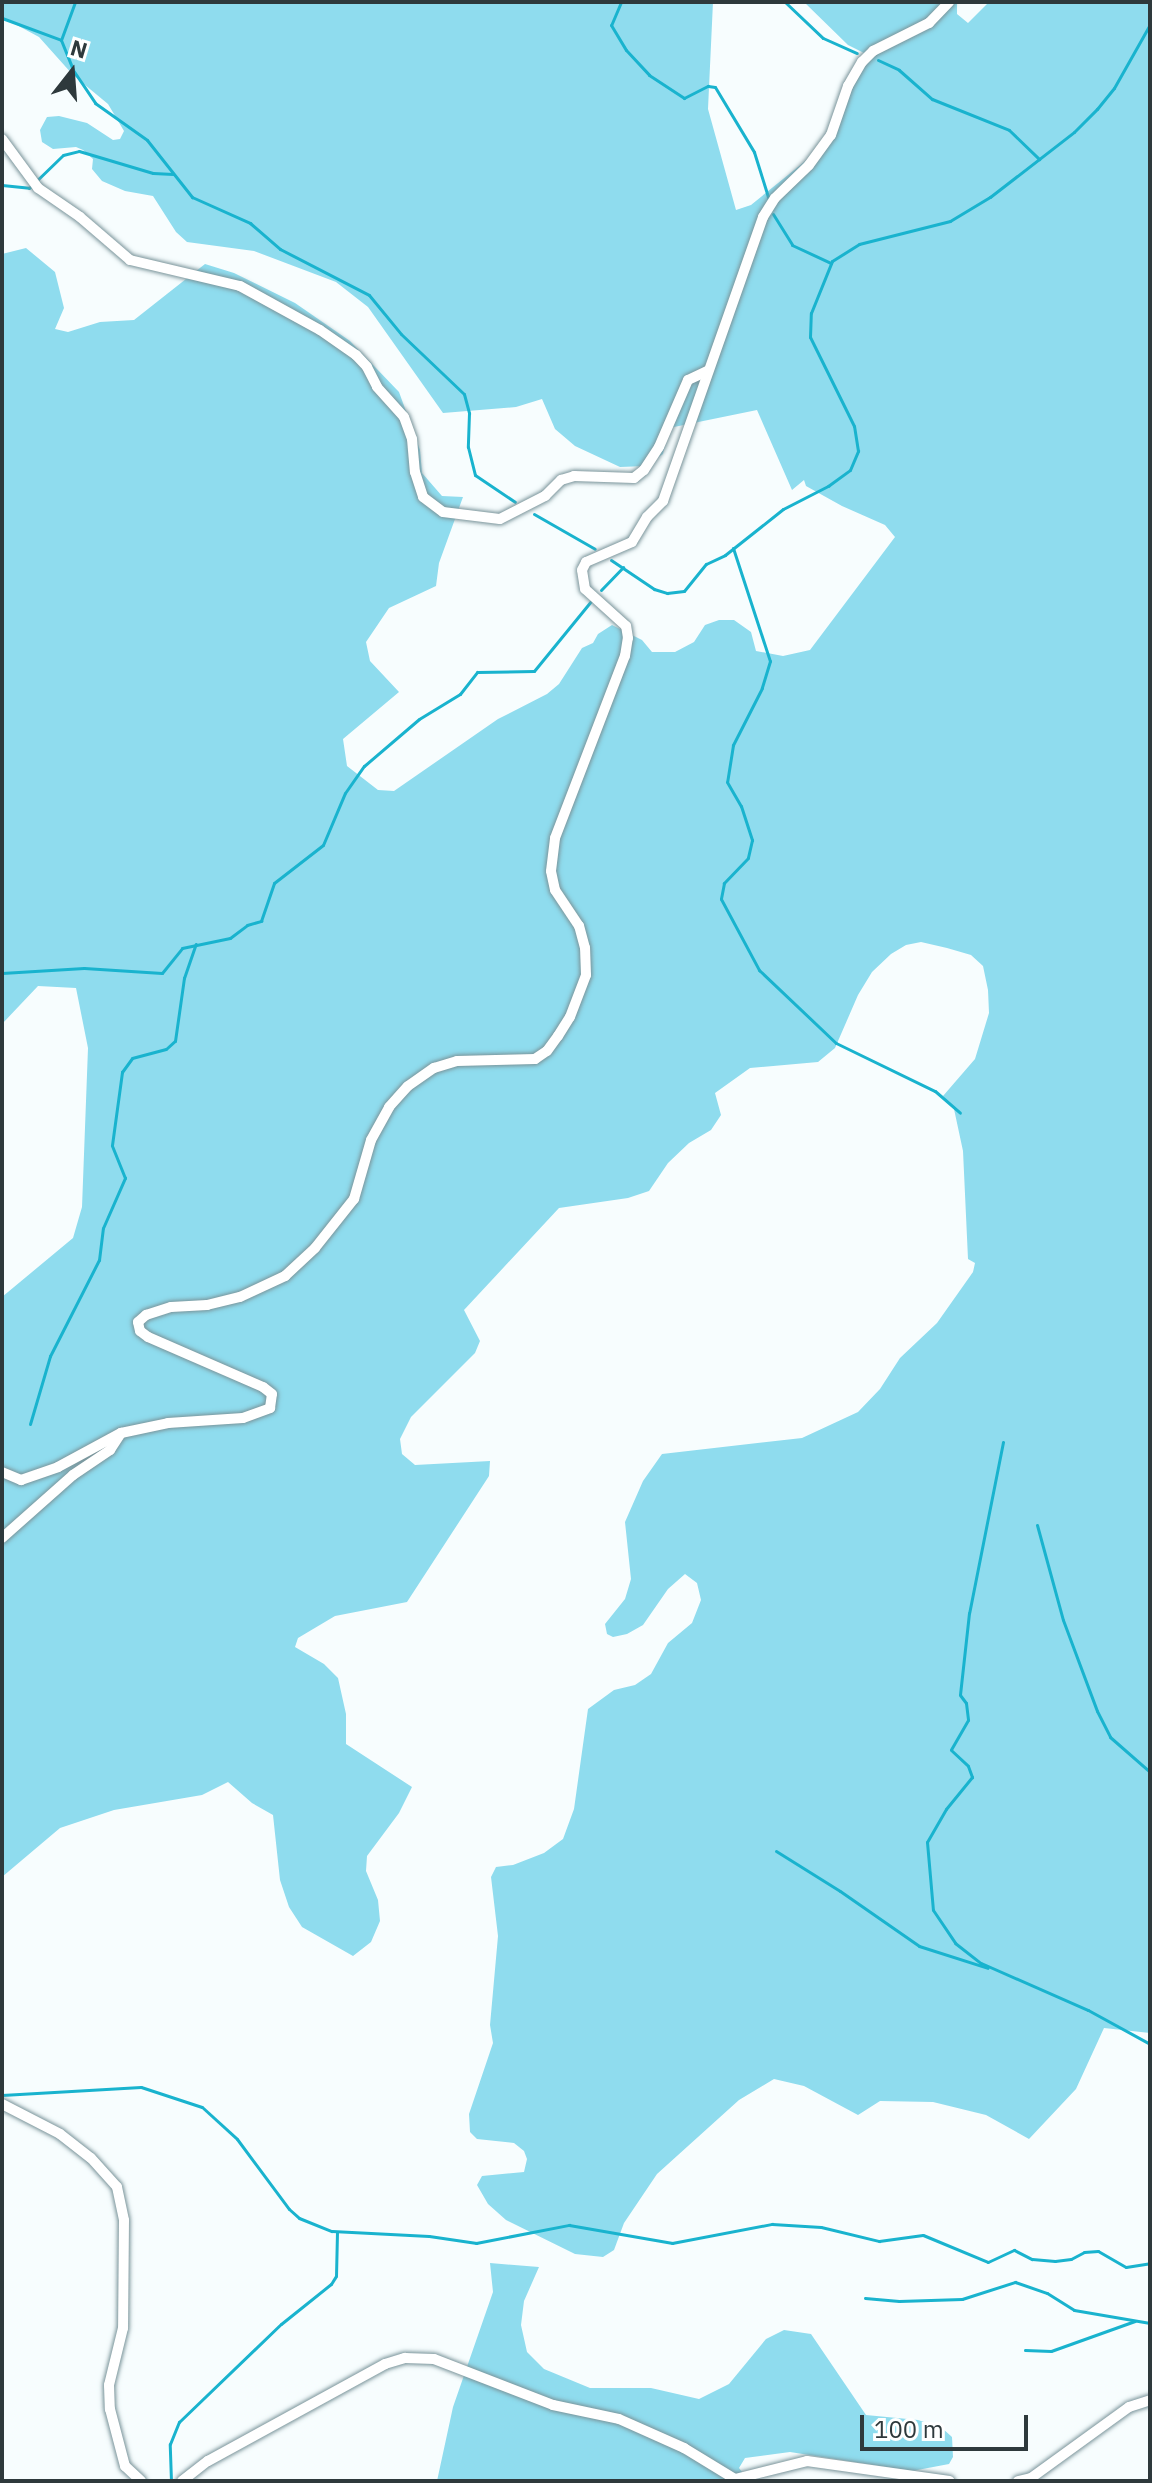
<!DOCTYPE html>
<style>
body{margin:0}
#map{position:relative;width:1152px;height:2483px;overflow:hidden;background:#f7fdfe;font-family:"IBM Plex Sans",sans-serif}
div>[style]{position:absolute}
.green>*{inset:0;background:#8fdcee}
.stream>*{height:3px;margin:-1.5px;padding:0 1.5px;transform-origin:1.5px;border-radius:1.5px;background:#19b3ce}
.roads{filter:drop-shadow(0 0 2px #7a949a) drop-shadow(0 0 2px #7a949a)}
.street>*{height:10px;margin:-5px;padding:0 5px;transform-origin:5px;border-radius:5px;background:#fff}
span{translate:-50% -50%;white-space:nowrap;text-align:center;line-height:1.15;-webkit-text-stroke:6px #fff;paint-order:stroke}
.frame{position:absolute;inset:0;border:4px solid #2e393c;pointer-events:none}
.north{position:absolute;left:32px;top:32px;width:80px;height:80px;-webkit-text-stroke:6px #fff;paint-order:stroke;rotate:17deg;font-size:22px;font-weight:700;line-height:32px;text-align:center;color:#2e393c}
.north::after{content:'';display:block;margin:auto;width:28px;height:36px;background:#2e393c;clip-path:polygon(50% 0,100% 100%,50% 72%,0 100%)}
.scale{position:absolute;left:860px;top:2415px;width:168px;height:36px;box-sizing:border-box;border:4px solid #2e393c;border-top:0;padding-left:10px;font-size:24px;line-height:28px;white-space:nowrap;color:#2e393c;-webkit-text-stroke:6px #fff;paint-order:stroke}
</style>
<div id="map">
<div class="green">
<div style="clip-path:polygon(2px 2px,713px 2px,708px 109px,736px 210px,751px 205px,814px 154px,838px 118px,864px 53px,848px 45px,804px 2px,957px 2px,957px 14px,968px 23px,989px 2px,1150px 2px,1150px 2033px,1104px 2028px,1076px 2089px,1029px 2139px,986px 2115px,933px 2102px,880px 2101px,858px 2115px,804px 2086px,774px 2079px,739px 2100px,657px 2174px,624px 2223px,614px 2250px,603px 2257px,575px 2254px,506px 2220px,488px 2204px,477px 2185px,482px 2176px,524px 2172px,527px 2159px,524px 2151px,514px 2143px,477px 2139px,470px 2132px,469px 2114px,493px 2043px,490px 2025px,498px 1936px,491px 1877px,496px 1867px,513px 1865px,544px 1853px,563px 1839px,574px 1809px,588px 1709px,614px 1690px,635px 1685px,651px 1674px,668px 1643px,692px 1623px,701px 1600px,697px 1583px,685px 1574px,668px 1589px,643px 1625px,627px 1634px,613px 1637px,607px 1634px,605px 1624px,625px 1599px,631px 1579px,625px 1522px,643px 1481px,662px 1454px,802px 1438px,858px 1412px,880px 1389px,900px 1358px,937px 1323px,973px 1272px,975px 1263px,968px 1259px,963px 1151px,954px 1109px,943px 1096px,975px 1059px,989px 1013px,988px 990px,983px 966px,971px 955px,947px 948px,921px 942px,906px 945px,891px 954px,872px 972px,858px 995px,835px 1048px,818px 1062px,750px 1068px,715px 1093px,721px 1115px,711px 1130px,689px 1143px,668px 1163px,649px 1191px,628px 1198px,559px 1208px,464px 1310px,480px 1341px,475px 1353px,411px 1417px,400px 1439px,402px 1454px,415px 1465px,490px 1461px,489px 1476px,407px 1602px,335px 1616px,298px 1638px,295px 1647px,324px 1664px,338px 1678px,346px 1714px,346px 1744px,412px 1787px,399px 1813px,367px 1856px,366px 1871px,378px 1900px,380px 1921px,371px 1942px,353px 1956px,302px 1927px,289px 1907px,280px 1880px,273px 1815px,252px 1803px,228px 1782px,202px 1795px,114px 1810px,60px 1828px,2px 1877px,2px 1297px,73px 1238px,82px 1207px,88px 1048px,76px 988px,38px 986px,2px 1024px,2px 254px,26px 248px,55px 272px,64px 308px,55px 329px,68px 332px,100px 322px,134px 320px,205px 264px,234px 273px,295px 303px,350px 341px,399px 392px,420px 450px,422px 473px,442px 496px,463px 497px,439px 563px,436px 586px,389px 608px,366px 642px,370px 661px,399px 692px,343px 739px,347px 766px,378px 790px,394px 791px,498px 719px,547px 694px,559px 684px,582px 648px,593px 643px,598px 634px,612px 625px,642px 640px,652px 652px,675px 652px,694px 642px,705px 625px,719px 620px,734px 620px,751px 632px,756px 651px,783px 656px,810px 650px,895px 537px,885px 525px,842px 506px,806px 486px,804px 480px,792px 490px,757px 410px,669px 428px,663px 454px,646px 466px,620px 467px,575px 446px,555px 429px,542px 399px,516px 407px,443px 413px,368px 307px,336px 282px,254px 251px,187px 242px,176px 232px,153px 196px,125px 191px,102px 181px,92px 169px,93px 159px,83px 150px,76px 147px,53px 149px,42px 142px,40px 130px,47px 117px,59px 116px,87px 123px,113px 140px,120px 139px,124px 131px,108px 104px,73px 75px,39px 37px,2px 17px)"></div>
<div style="clip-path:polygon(490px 2263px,539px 2267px,524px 2301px,521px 2325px,527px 2352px,544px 2369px,590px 2388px,651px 2388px,699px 2399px,729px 2384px,766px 2339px,784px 2330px,811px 2334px,866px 2415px,918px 2420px,942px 2428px,952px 2437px,953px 2457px,949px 2464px,912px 2471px,790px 2452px,745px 2458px,739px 2468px,749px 2481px,437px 2481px,453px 2407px,493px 2292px)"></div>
</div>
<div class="stream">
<div style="left:621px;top:2px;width:25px;rotate:113deg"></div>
<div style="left:611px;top:25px;width:29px;rotate:59deg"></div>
<div style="left:626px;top:50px;width:34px;rotate:47deg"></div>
<div style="left:649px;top:75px;width:42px;rotate:33.3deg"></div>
<div style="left:684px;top:98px;width:27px;rotate:-27deg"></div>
<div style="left:708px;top:86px;width:7px;rotate:8deg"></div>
<div style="left:715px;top:87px;width:76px;rotate:59deg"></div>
<div style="left:754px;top:152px;width:50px;rotate:72.6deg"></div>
<div style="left:785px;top:2px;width:52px;rotate:43.5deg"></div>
<div style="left:823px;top:38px;width:37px;rotate:24deg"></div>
<div style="left:2px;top:18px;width:63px;rotate:20.4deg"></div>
<div style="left:61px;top:40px;width:32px;rotate:68deg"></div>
<div style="left:73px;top:70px;width:40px;rotate:56deg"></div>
<div style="left:95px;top:103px;width:64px;rotate:35.4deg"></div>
<div style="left:147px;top:140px;width:73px;rotate:51.7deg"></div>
<div style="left:192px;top:197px;width:64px;rotate:24.1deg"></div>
<div style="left:250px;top:223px;width:40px;rotate:41deg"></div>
<div style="left:280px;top:249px;width:100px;rotate:27.3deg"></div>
<div style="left:369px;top:295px;width:50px;rotate:50.6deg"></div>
<div style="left:401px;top:334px;width:87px;rotate:43.6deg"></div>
<div style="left:464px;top:394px;width:20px;rotate:75deg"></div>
<div style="left:469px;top:413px;width:34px;rotate:92deg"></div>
<div style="left:468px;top:447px;width:29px;rotate:76deg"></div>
<div style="left:475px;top:475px;width:48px;rotate:34deg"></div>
<div style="left:61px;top:40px;width:40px;rotate:-69.8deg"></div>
<div style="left:878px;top:60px;width:23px;rotate:25deg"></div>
<div style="left:899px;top:70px;width:44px;rotate:41.3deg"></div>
<div style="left:932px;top:99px;width:83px;rotate:21.9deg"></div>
<div style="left:1009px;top:130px;width:42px;rotate:44deg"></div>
<div style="left:2px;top:185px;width:27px;rotate:6deg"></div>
<div style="left:29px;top:188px;width:47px;rotate:-44.1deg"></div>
<div style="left:63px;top:155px;width:16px;rotate:-14deg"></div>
<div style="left:79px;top:151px;width:77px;rotate:16.6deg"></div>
<div style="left:153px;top:173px;width:20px;rotate:3deg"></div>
<div style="left:773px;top:214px;width:36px;rotate:58deg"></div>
<div style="left:792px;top:245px;width:43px;rotate:24.8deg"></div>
<div style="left:534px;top:514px;width:70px;rotate:29.8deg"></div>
<div style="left:733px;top:548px;width:119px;rotate:71.9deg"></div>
<div style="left:770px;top:661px;width:28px;rotate:107deg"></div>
<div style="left:762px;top:688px;width:64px;rotate:117deg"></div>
<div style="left:733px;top:745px;width:37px;rotate:99deg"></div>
<div style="left:727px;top:782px;width:28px;rotate:60deg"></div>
<div style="left:741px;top:806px;width:36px;rotate:72deg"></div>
<div style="left:752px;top:840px;width:18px;rotate:103deg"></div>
<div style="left:748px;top:858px;width:35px;rotate:134deg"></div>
<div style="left:724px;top:883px;width:16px;rotate:101deg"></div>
<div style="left:721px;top:899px;width:81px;rotate:61.8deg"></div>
<div style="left:759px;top:970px;width:106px;rotate:43.5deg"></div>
<div style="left:836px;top:1043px;width:110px;rotate:25.9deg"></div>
<div style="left:935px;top:1091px;width:33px;rotate:41deg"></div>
<div style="left:611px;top:560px;width:52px;rotate:34deg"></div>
<div style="left:654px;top:589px;width:14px;rotate:17deg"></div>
<div style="left:667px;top:593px;width:17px;rotate:-7deg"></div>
<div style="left:684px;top:591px;width:35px;rotate:-51deg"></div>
<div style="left:706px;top:564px;width:21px;rotate:-25deg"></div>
<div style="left:725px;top:555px;width:74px;rotate:-38.4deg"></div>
<div style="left:783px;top:509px;width:51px;rotate:-27.1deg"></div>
<div style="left:828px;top:486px;width:27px;rotate:-36deg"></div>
<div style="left:850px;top:470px;width:21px;rotate:-67deg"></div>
<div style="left:858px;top:451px;width:25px;rotate:-99deg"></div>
<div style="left:854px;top:426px;width:99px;rotate:-116.3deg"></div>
<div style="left:810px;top:337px;width:24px;rotate:-88deg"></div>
<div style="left:811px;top:313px;width:56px;rotate:-68deg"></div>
<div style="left:832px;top:261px;width:32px;rotate:-32deg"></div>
<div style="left:859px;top:244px;width:94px;rotate:-14.2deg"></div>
<div style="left:950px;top:221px;width:47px;rotate:-31deg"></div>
<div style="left:990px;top:197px;width:106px;rotate:-37.7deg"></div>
<div style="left:1074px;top:132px;width:33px;rotate:-45deg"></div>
<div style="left:1097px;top:109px;width:27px;rotate:-51deg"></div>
<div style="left:1114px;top:88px;width:73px;rotate:-60.6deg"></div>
<div style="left:601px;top:590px;width:32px;rotate:-46deg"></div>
<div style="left:2px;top:973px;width:82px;rotate:-3.5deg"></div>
<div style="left:84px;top:968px;width:78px;rotate:3.7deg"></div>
<div style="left:162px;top:973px;width:32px;rotate:-51deg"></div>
<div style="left:182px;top:948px;width:49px;rotate:-11.8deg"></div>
<div style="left:230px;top:938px;width:21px;rotate:-37deg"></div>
<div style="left:247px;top:925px;width:15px;rotate:-16deg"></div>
<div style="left:261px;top:921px;width:40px;rotate:-71.1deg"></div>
<div style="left:274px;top:883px;width:62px;rotate:-37.8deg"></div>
<div style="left:323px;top:845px;width:56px;rotate:-67.1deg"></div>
<div style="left:345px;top:793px;width:33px;rotate:-55deg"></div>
<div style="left:364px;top:766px;width:72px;rotate:-40.5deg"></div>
<div style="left:419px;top:719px;width:48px;rotate:-31.4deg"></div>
<div style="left:460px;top:694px;width:28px;rotate:-52deg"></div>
<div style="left:477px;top:672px;width:57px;rotate:-1deg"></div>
<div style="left:534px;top:671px;width:90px;rotate:-50.8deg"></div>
<div style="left:30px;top:1424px;width:71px;rotate:-73.6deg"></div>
<div style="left:50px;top:1356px;width:108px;rotate:-63deg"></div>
<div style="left:99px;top:1260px;width:32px;rotate:-83deg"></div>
<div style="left:103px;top:1228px;width:55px;rotate:-66.3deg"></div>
<div style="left:125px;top:1178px;width:35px;rotate:-112deg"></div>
<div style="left:112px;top:1145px;width:74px;rotate:-82.2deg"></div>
<div style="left:122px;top:1072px;width:17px;rotate:-54deg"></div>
<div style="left:132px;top:1058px;width:35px;rotate:-15deg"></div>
<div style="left:166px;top:1049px;width:12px;rotate:-42deg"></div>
<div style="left:175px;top:1041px;width:64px;rotate:-81.9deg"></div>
<div style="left:184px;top:978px;width:36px;rotate:-71deg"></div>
<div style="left:1003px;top:1442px;width:174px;rotate:101.2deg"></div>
<div style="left:969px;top:1613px;width:82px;rotate:96.3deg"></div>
<div style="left:960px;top:1695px;width:10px;rotate:53deg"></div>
<div style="left:966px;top:1703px;width:17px;rotate:83deg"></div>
<div style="left:968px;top:1720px;width:34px;rotate:120deg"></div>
<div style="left:951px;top:1750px;width:23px;rotate:43deg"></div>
<div style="left:968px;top:1766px;width:12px;rotate:70deg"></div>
<div style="left:972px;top:1777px;width:41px;rotate:129.1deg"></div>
<div style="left:946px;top:1809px;width:38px;rotate:120deg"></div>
<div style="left:927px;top:1842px;width:68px;rotate:85deg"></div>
<div style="left:933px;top:1910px;width:40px;rotate:56deg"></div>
<div style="left:955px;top:1943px;width:33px;rotate:38deg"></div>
<div style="left:981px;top:1963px;width:117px;rotate:23.7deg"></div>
<div style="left:1088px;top:2010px;width:71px;rotate:28.7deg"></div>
<div style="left:1037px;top:1525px;width:98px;rotate:74.7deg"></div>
<div style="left:1063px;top:1620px;width:97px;rotate:69.5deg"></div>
<div style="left:1097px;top:1711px;width:29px;rotate:63deg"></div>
<div style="left:1110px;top:1737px;width:53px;rotate:41.2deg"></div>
<div style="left:776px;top:1851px;width:75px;rotate:32deg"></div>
<div style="left:840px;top:1891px;width:96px;rotate:34.8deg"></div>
<div style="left:919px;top:1946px;width:72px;rotate:17.7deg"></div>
<div style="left:2px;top:2095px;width:139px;rotate:-3.3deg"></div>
<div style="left:141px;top:2087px;width:64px;rotate:18.2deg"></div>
<div style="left:202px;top:2107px;width:47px;rotate:42.4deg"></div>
<div style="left:237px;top:2139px;width:87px;rotate:53.4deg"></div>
<div style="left:289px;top:2209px;width:13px;rotate:42deg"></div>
<div style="left:299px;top:2218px;width:35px;rotate:22deg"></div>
<div style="left:332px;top:2231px;width:97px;rotate:3deg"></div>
<div style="left:429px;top:2236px;width:48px;rotate:8.5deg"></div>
<div style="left:476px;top:2243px;width:95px;rotate:-11deg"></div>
<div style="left:569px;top:2225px;width:105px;rotate:9.9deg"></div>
<div style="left:672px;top:2243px;width:102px;rotate:-10.8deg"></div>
<div style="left:772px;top:2224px;width:49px;rotate:3.5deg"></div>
<div style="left:821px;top:2227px;width:60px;rotate:13.6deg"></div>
<div style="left:879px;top:2241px;width:44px;rotate:-7.8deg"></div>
<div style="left:923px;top:2235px;width:70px;rotate:22.6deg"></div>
<div style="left:988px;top:2262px;width:29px;rotate:-25deg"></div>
<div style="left:1014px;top:2250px;width:20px;rotate:27deg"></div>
<div style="left:1032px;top:2259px;width:23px;rotate:5deg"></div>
<div style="left:1055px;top:2261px;width:16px;rotate:-7deg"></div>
<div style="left:1071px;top:2259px;width:15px;rotate:-28deg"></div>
<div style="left:1084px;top:2252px;width:14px;rotate:-4deg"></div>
<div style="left:1098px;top:2251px;width:32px;rotate:30deg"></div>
<div style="left:1126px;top:2267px;width:24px;rotate:-9deg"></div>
<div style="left:865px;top:2298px;width:34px;rotate:5deg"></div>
<div style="left:899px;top:2301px;width:63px;rotate:-1.8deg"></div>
<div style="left:962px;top:2299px;width:56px;rotate:-17.8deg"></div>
<div style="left:1015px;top:2282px;width:34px;rotate:19deg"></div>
<div style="left:1047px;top:2293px;width:32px;rotate:32deg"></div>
<div style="left:1074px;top:2310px;width:77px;rotate:9.7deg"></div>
<div style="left:1025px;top:2350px;width:26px;rotate:2deg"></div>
<div style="left:1051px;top:2351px;width:89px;rotate:-19.7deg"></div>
<div style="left:171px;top:2481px;width:37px;rotate:-92deg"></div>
<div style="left:170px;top:2444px;width:24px;rotate:-68deg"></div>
<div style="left:179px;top:2422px;width:141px;rotate:-43.9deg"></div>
<div style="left:281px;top:2324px;width:64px;rotate:-38.7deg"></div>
<div style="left:331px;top:2284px;width:9px;rotate:-58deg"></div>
<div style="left:336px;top:2276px;width:44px;rotate:-88.7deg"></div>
</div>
<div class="roads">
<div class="street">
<div style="left:2px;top:139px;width:61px;rotate:53.7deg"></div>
<div style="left:38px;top:188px;width:51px;rotate:34.6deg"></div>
<div style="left:80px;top:217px;width:66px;rotate:40.7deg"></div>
<div style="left:130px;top:260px;width:113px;rotate:13.3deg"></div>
<div style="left:240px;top:286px;width:91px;rotate:28.8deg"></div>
<div style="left:320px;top:330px;width:44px;rotate:34.8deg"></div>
<div style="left:356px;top:355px;width:16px;rotate:47deg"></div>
<div style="left:367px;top:367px;width:22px;rotate:63deg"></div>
<div style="left:377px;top:387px;width:40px;rotate:48deg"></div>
<div style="left:404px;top:417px;width:23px;rotate:70deg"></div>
<div style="left:412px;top:439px;width:33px;rotate:85deg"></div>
<div style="left:415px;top:472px;width:26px;rotate:72deg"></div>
<div style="left:423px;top:497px;width:25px;rotate:37deg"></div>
<div style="left:443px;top:512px;width:57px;rotate:7deg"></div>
<div style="left:500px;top:519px;width:51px;rotate:-27.1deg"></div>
<div style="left:545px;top:496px;width:23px;rotate:-45deg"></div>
<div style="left:561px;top:480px;width:14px;rotate:-17deg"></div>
<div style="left:574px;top:476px;width:60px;rotate:1.9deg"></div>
<div style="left:634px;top:478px;width:13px;rotate:-39deg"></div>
<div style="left:644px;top:470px;width:27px;rotate:-57deg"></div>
<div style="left:659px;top:447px;width:73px;rotate:-66.6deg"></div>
<div style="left:688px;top:380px;width:21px;rotate:-25deg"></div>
<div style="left:2px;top:1472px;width:21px;rotate:23deg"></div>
<div style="left:21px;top:1480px;width:39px;rotate:-19deg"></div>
<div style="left:58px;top:1467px;width:72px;rotate:-28.4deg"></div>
<div style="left:121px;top:1433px;width:48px;rotate:-12deg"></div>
<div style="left:168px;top:1423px;width:75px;rotate:-3.8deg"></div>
<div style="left:243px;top:1418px;width:29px;rotate:-20deg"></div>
<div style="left:270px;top:1408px;width:14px;rotate:-82deg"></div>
<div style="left:272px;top:1394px;width:11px;rotate:-142deg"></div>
<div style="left:263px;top:1387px;width:125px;rotate:-156.5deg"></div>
<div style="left:148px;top:1337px;width:10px;rotate:-143deg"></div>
<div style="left:140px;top:1331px;width:9px;rotate:-103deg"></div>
<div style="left:138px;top:1322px;width:11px;rotate:-41deg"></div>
<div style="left:146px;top:1315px;width:26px;rotate:-18deg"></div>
<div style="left:171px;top:1307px;width:36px;rotate:-3deg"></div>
<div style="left:207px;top:1305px;width:34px;rotate:-14deg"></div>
<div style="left:240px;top:1297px;width:50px;rotate:-25deg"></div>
<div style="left:285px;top:1276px;width:41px;rotate:-43deg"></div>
<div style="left:315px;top:1248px;width:63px;rotate:-51.5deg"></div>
<div style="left:354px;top:1199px;width:61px;rotate:-73.9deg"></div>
<div style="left:371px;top:1140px;width:38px;rotate:-61deg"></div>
<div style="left:389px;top:1107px;width:28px;rotate:-48deg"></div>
<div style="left:408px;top:1086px;width:32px;rotate:-35deg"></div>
<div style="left:434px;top:1068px;width:24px;rotate:-17deg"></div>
<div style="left:457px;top:1061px;width:78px;rotate:-1.5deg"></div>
<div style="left:535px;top:1059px;width:14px;rotate:-34deg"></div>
<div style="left:547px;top:1051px;width:19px;rotate:-54deg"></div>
<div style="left:558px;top:1036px;width:22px;rotate:-58deg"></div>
<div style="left:570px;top:1017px;width:45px;rotate:-69.1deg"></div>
<div style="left:586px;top:975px;width:27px;rotate:-92deg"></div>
<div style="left:585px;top:948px;width:23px;rotate:-105deg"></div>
<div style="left:579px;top:926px;width:43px;rotate:-123.7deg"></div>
<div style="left:555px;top:890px;width:19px;rotate:-102deg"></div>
<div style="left:551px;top:871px;width:33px;rotate:-83deg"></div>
<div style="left:555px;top:838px;width:195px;rotate:-69deg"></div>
<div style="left:625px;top:656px;width:18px;rotate:-81deg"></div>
<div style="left:628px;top:638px;width:12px;rotate:-99deg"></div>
<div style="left:626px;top:626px;width:55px;rotate:-137.9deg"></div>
<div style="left:585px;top:589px;width:19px;rotate:-99deg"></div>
<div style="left:582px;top:570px;width:9px;rotate:-63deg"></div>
<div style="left:586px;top:562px;width:50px;rotate:-23.5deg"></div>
<div style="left:632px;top:542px;width:29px;rotate:-59deg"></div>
<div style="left:647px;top:517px;width:23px;rotate:-45deg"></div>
<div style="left:663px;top:501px;width:301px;rotate:-70.6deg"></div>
<div style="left:763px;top:217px;width:22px;rotate:-58deg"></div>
<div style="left:775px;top:198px;width:47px;rotate:-44.1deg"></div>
<div style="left:809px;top:165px;width:37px;rotate:-54deg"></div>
<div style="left:831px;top:135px;width:52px;rotate:-70.9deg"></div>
<div style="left:848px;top:86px;width:28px;rotate:-60deg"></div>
<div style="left:862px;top:62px;width:16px;rotate:-45deg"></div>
<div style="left:873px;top:51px;width:63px;rotate:-26.6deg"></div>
<div style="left:929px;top:23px;width:29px;rotate:-46deg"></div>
<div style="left:2px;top:1538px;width:95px;rotate:-41.6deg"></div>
<div style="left:73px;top:1475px;width:45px;rotate:-34deg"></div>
<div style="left:110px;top:1450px;width:20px;rotate:-57deg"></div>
<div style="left:2px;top:2104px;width:65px;rotate:27.3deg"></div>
<div style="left:60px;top:2134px;width:39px;rotate:38deg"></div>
<div style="left:91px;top:2158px;width:39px;rotate:48deg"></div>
<div style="left:117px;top:2187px;width:34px;rotate:78deg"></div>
<div style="left:124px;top:2220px;width:108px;rotate:90.5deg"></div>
<div style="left:123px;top:2328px;width:59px;rotate:103.8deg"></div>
<div style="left:109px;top:2385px;width:24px;rotate:88deg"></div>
<div style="left:110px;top:2409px;width:59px;rotate:75.3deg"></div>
<div style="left:125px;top:2466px;width:22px;rotate:43deg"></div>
<div style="left:182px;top:2481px;width:33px;rotate:-38deg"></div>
<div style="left:208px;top:2461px;width:202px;rotate:-28.7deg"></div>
<div style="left:385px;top:2364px;width:21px;rotate:-17deg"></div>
<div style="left:405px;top:2358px;width:29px;rotate:2deg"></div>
<div style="left:434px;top:2359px;width:128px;rotate:21.1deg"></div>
<div style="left:553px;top:2405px;width:67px;rotate:12deg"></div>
<div style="left:619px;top:2419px;width:71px;rotate:24deg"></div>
<div style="left:684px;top:2448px;width:60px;rotate:31.3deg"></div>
<div style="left:735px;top:2479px;width:74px;rotate:-14deg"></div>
<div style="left:807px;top:2461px;width:144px;rotate:8deg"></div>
<div style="left:1018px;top:2481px;width:13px;rotate:-13deg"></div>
<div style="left:1031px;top:2478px;width:121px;rotate:-35.9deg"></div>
<div style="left:1129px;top:2407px;width:22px;rotate:-18deg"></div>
</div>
</div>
<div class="frame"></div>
<div class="north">N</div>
<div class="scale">100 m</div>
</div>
